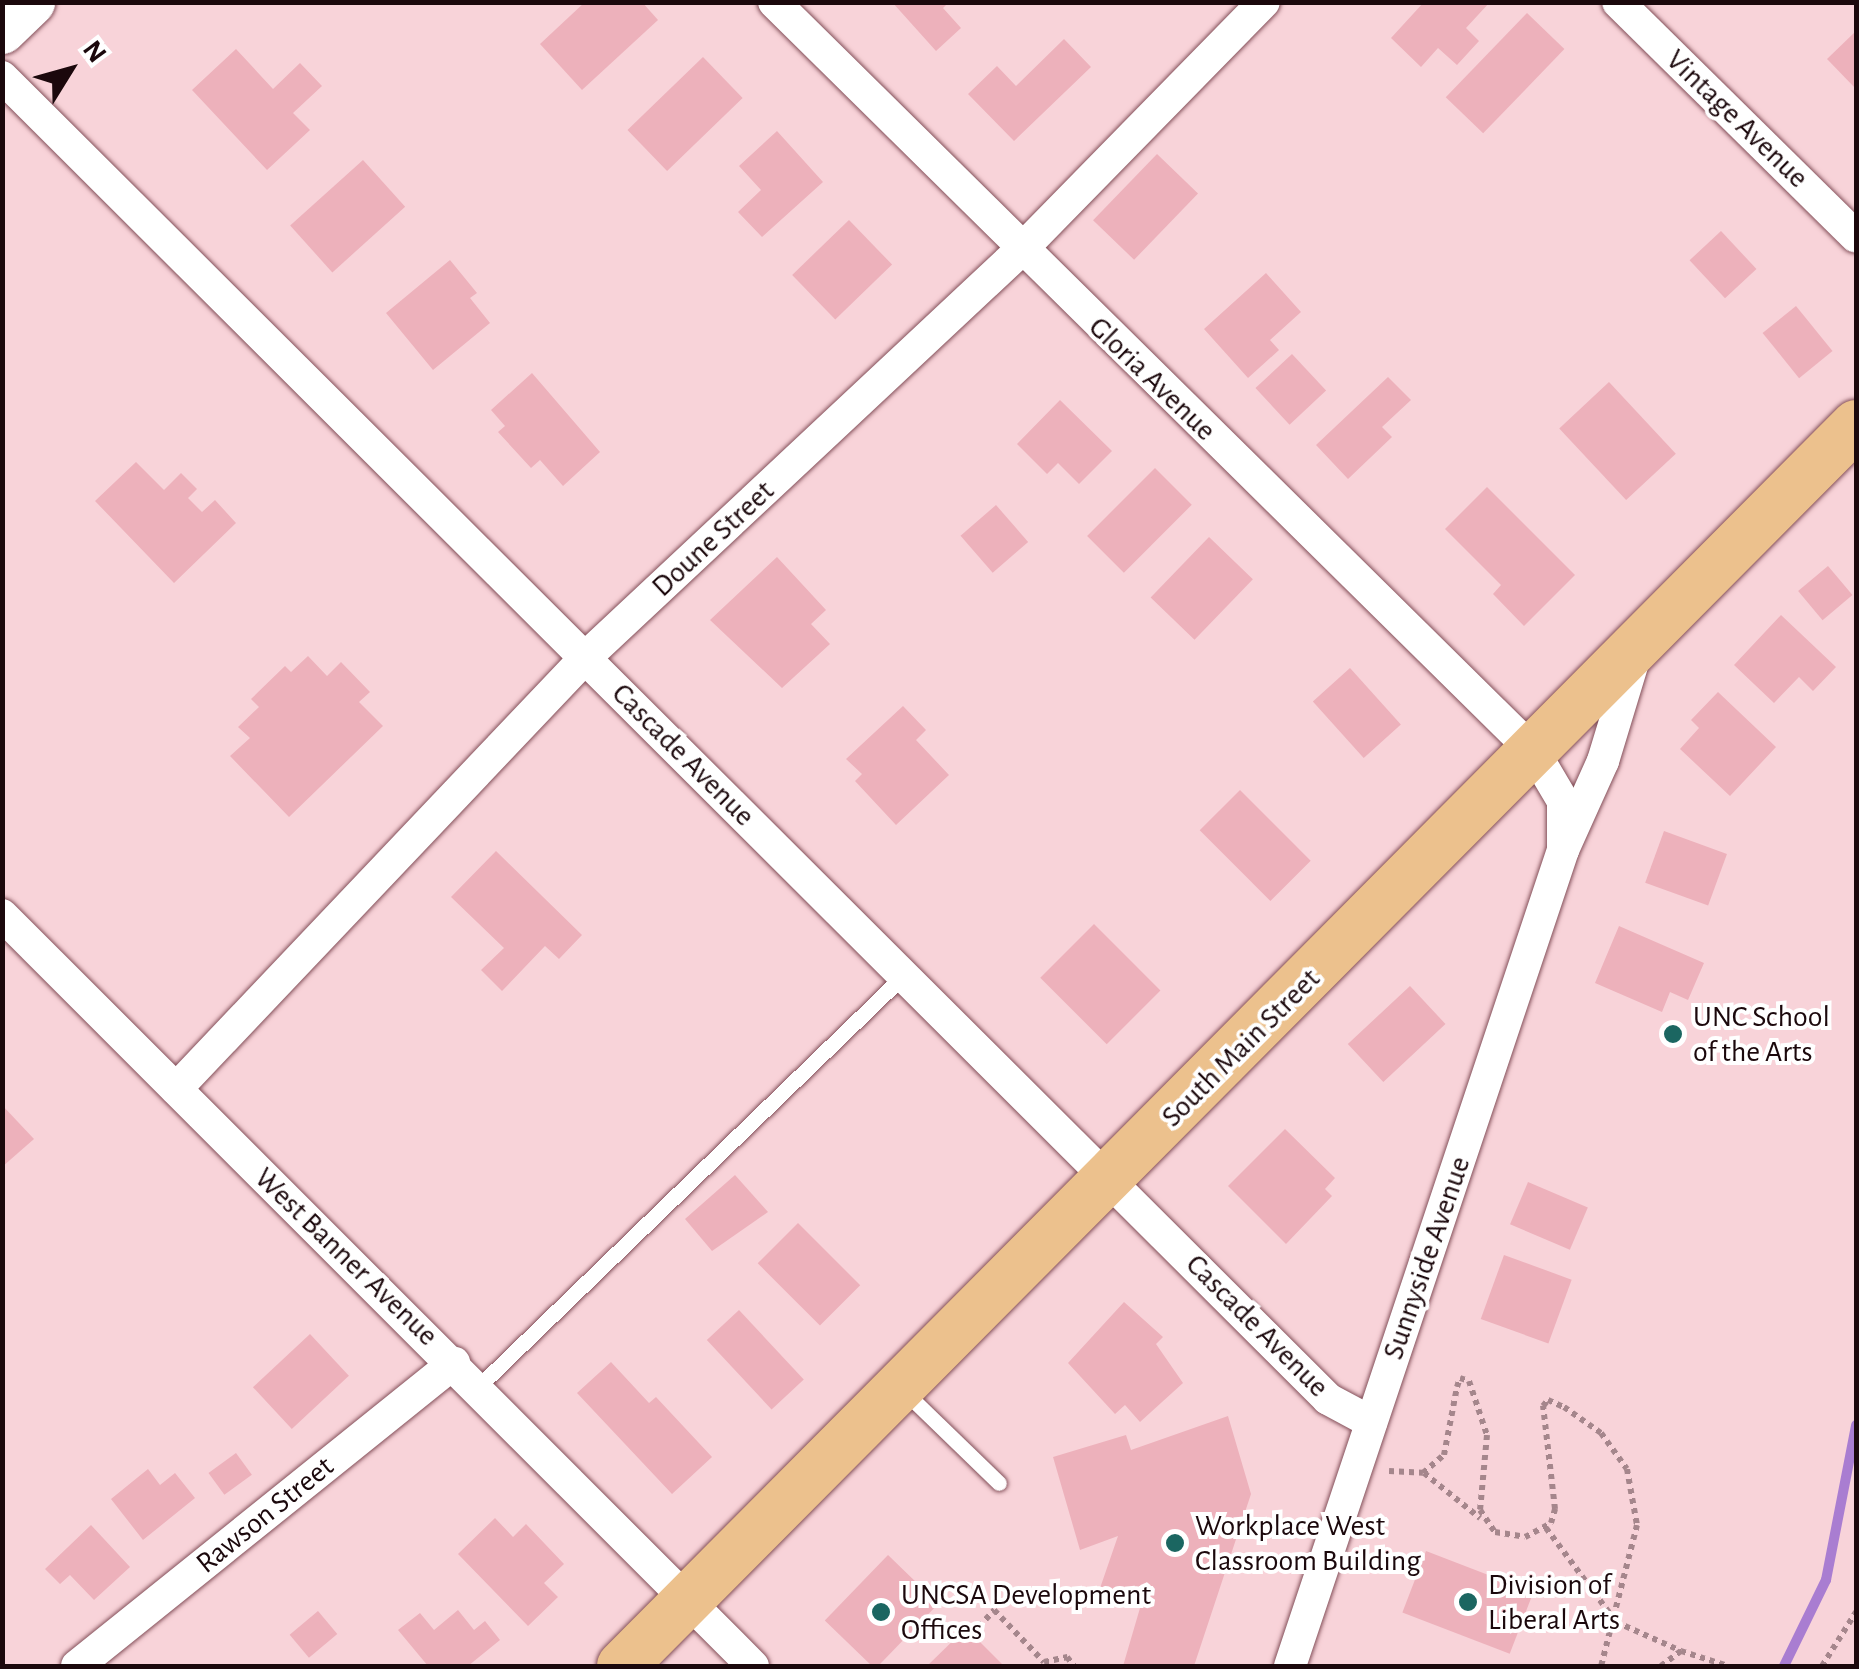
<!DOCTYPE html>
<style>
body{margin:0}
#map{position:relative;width:1859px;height:1669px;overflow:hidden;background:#f8d3d9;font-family:"Alegreya Sans",sans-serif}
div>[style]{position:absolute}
.stream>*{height:10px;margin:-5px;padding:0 5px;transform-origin:5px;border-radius:5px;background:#a97dd1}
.building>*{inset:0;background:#edb1bb;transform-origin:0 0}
.path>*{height:6px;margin-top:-3px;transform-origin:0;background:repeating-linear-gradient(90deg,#a5868c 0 5px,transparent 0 10px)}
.roads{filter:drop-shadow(0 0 2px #834f59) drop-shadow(0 0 2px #834f59)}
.lane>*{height:15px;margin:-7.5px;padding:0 7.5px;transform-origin:7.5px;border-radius:7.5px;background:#fff}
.street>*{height:32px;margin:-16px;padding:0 16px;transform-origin:16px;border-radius:16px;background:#fff}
.secondary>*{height:45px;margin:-22.5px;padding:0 22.5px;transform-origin:22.5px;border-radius:22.5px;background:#fff}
.primary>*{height:50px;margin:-25px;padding:0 25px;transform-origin:25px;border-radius:25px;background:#ecc18d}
.dots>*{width:28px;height:28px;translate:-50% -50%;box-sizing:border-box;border:5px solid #fff;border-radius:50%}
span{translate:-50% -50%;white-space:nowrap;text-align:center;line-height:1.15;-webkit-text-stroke:8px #fff;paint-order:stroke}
.street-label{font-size:30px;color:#1b080c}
.poi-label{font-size:30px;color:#1b080c}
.left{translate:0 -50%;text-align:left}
.frame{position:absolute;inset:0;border:5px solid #1b080c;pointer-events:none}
.north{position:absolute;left:20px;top:20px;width:100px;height:100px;-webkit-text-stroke:8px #fff;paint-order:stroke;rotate:53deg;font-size:28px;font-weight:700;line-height:40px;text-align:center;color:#1b080c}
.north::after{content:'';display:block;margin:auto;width:35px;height:45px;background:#1b080c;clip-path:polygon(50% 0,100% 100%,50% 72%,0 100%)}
</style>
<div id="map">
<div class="stream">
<div style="left:1784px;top:1666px;width:96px;rotate:-64deg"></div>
<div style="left:1826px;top:1580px;width:158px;rotate:-79deg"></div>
</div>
<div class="building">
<div style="clip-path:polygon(585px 2px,642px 2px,658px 20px,582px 90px,540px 44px)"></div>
<div style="clip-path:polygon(892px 2px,949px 2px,943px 8px,961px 28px,936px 51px)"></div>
<div style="clip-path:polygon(1424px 2px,1490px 2px,1466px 28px,1479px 41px,1457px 65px,1438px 48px,1421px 67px,1391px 38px)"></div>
<div style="left:1527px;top:13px;width:52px;height:117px;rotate:44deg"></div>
<div style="clip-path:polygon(1856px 31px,1856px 89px,1827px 59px)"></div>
<div style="clip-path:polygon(1064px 39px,1091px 67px,1014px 141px,968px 94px,997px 66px,1016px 86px)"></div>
<div style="clip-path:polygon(236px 49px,273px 89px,300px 63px,322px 86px,293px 113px,310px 130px,267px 170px,192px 90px)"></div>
<div style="left:703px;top:57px;width:57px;height:105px;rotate:46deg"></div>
<div style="clip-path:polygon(777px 131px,823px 182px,762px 237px,738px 212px,761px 190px,739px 166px)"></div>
<div style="left:1157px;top:154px;width:57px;height:92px;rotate:44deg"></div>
<div style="left:363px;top:160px;width:63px;height:98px;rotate:48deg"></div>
<div style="left:849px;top:220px;width:62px;height:79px;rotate:46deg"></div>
<div style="left:1721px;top:231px;width:52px;height:43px;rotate:47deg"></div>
<div style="clip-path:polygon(450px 260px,477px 293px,470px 298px,490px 323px,433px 370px,386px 313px)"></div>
<div style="clip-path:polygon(1266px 273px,1301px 312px,1270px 340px,1279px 350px,1248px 378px,1204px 329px)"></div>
<div style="left:1796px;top:306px;width:58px;height:43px;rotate:51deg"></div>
<div style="left:1292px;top:354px;width:50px;height:50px;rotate:47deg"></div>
<div style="clip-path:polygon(532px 373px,600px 452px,563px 486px,540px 460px,531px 468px,498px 432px,505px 426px,491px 410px)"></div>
<div style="clip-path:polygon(1388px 377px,1411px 400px,1382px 427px,1392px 437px,1348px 479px,1316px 445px)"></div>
<div style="left:1609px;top:382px;width:98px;height:68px;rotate:47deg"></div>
<div style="clip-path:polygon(1060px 400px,1112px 451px,1079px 484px,1058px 463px,1047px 474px,1017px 444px)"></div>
<div style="clip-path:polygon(136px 462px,164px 490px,181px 473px,197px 489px,188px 498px,202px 512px,215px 500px,236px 523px,174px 583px,95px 501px)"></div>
<div style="left:1155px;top:468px;width:52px;height:96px;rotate:45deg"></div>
<div style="clip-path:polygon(1487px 487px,1575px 575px,1524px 626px,1493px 594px,1501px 585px,1445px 529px)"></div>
<div style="left:996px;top:505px;width:49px;height:47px;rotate:49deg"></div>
<div style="left:1209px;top:537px;width:61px;height:84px;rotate:44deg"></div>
<div style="clip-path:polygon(777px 557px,826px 610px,811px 624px,830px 644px,782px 688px,710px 620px)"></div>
<div style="left:1828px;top:566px;width:38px;height:39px;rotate:50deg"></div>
<div style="clip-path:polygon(1781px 615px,1836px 667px,1813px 691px,1799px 677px,1774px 703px,1734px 665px)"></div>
<div style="clip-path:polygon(308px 656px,327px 676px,341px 662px,370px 692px,359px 702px,383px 726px,289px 817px,230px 756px,250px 738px,238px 727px,259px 707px,251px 699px,285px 666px,291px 672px)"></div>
<div style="left:1350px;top:668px;width:76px;height:50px;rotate:48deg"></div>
<div style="clip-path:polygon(1718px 692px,1776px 747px,1730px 796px,1680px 749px,1699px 728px,1691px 720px)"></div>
<div style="clip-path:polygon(903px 706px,926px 730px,916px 740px,949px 775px,896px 825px,855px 781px,862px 774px,846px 759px)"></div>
<div style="left:1240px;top:790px;width:100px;height:57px;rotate:45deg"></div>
<div style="left:1664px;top:831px;width:67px;height:55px;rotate:20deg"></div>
<div style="clip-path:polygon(496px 851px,582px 935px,559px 959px,545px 946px,502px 991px,481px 970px,504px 948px,451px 897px)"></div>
<div style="left:1094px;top:924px;width:94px;height:76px;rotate:45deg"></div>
<div style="clip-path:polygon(1619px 926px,1704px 963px,1688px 1000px,1670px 992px,1662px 1012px,1595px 983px)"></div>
<div style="left:1410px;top:986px;width:52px;height:85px;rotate:47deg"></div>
<div style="clip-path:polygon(2px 1105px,34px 1139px,2px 1167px)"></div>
<div style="clip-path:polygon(1285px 1129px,1335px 1178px,1325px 1189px,1332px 1196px,1286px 1244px,1228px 1186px)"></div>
<div style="clip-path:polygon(735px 1175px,768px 1212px,712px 1251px,685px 1219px)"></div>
<div style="left:1528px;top:1182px;width:65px;height:46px;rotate:23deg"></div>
<div style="left:798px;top:1223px;width:88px;height:57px;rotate:45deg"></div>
<div style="left:1504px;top:1255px;width:72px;height:68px;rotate:20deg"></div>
<div style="clip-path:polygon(1124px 1302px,1163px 1337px,1156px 1344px,1183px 1383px,1140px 1422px,1125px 1405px,1115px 1414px,1068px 1363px)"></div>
<div style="left:739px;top:1310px;width:95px;height:44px;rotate:47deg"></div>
<div style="left:310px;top:1334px;width:57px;height:78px;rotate:47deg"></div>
<div style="clip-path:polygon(611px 1362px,649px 1403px,656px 1397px,712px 1457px,672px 1494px,577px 1393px)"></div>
<div style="clip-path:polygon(1228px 1416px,1251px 1494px,1194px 1666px,1123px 1666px,1140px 1608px,1098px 1594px,1118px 1536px,1080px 1550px,1053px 1457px,1126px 1435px,1131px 1450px)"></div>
<div style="left:236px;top:1453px;width:27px;height:34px;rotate:54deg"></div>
<div style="clip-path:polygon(148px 1469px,160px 1485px,175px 1473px,195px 1498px,143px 1540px,111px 1499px)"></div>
<div style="clip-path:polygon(495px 1518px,513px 1537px,526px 1524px,564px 1564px,544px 1583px,558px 1597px,528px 1626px,458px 1554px)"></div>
<div style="clip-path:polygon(91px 1525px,130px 1567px,94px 1600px,70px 1575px,60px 1584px,45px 1569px)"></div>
<div style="left:1426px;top:1551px;width:115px;height:66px;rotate:21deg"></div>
<div style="left:888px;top:1555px;width:70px;height:91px;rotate:44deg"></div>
<div style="clip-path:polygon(458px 1610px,474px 1630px,485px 1621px,500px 1640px,468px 1666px,428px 1666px,398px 1630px,420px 1613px,434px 1630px)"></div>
<div style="left:318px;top:1611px;width:30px;height:37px;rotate:50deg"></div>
<div style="clip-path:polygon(966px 1628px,1004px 1666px,927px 1666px)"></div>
</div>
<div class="path">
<div style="left:1389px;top:1471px;width:34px;rotate:3deg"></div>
<div style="left:1423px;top:1473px;width:28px;rotate:-41deg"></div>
<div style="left:1444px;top:1455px;width:69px;rotate:-79.2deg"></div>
<div style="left:1457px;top:1387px;width:9px;rotate:-72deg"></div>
<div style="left:1460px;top:1378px;width:9px;rotate:18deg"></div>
<div style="left:1469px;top:1381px;width:57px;rotate:71.6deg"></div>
<div style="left:1487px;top:1435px;width:75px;rotate:95.3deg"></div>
<div style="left:1480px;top:1510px;width:27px;rotate:56deg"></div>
<div style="left:1495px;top:1532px;width:30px;rotate:9deg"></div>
<div style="left:1525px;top:1537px;width:30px;rotate:-28deg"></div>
<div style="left:1551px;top:1523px;width:15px;rotate:-74deg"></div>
<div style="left:1555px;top:1509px;width:104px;rotate:-96.6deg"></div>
<div style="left:1543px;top:1406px;width:8px;rotate:-50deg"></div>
<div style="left:1548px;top:1400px;width:17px;rotate:24deg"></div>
<div style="left:1564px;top:1407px;width:45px;rotate:35.1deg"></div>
<div style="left:1601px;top:1433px;width:44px;rotate:54.2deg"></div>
<div style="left:1627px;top:1469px;width:57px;rotate:79.9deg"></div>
<div style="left:1637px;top:1525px;width:146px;rotate:104.3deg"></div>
<div style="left:1424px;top:1473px;width:72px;rotate:38.8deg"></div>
<div style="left:1546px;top:1528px;width:117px;rotate:53.3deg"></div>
<div style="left:1616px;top:1622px;width:71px;rotate:24deg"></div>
<div style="left:972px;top:1634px;width:33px;rotate:-47deg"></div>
<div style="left:994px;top:1610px;width:72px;rotate:46.1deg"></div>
<div style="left:1044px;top:1662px;width:24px;rotate:-12deg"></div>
<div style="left:1067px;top:1657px;width:11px;rotate:52deg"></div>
<div style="left:1661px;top:1666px;width:25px;rotate:-37deg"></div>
<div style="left:1681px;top:1651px;width:49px;rotate:17.7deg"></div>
<div style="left:1822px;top:1666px;width:64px;rotate:-57.8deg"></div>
</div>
<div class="roads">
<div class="lane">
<div style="left:478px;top:1387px;width:593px;rotate:-44.04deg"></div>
<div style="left:904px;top:1391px;width:132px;rotate:44.1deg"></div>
</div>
<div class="street">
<div style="left:774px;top:2px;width:1068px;rotate:44.62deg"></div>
<div style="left:1534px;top:752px;width:57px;rotate:59.4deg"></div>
<div style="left:1563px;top:801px;width:49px;rotate:90deg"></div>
<div style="left:1618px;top:2px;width:334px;rotate:44.6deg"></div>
<div style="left:2px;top:77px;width:1872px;rotate:44.91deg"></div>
<div style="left:1328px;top:1399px;width:49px;rotate:28.1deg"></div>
<div style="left:2px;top:915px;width:1062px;rotate:45deg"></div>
<div style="left:176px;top:1089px;width:596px;rotate:-46.5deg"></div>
<div style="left:586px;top:657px;width:596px;rotate:-43.1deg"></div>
<div style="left:1021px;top:250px;width:347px;rotate:-45.6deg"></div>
<div style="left:77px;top:1666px;width:484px;rotate:-38.8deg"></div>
<div style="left:1290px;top:1666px;width:860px;rotate:-71.5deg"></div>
<div style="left:1563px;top:850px;width:98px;rotate:-65.8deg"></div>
<div style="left:1603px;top:761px;width:107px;rotate:-73.1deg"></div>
</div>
<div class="secondary">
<div style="left:2px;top:31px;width:42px;rotate:-44deg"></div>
</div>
<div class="primary">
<div style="left:622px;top:1666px;width:1750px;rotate:-45.16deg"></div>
</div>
</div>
<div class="dots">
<div style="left:1673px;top:1034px;background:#1b6661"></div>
<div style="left:1175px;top:1543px;background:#1b6661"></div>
<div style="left:1468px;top:1602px;background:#1b6661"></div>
<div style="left:881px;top:1612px;background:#1b6661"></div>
</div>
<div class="street-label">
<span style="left:1737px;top:119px;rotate:44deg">Vintage Avenue</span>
<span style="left:1152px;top:379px;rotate:44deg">Gloria Avenue</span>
<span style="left:713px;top:539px;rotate:-43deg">Doune Street</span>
<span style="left:683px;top:755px;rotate:45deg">Cascade Avenue</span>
<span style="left:1241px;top:1048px;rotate:-45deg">South Main Street</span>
<span style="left:346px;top:1257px;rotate:44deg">West Banner Avenue</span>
<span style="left:1427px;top:1258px;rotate:-71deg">Sunnyside Avenue</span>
<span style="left:1257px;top:1326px;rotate:45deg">Cascade Avenue</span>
<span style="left:265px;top:1515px;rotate:-39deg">Rawson Street</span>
</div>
<div class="poi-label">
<span class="left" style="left:1693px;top:1034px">UNC School<br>of the Arts</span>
<span class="left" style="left:1195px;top:1543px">Workplace West<br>Classroom Building</span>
<span class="left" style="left:1488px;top:1602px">Division of<br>Liberal Arts</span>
<span class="left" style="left:901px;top:1612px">UNCSA Development<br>Offices</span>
</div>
<div class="frame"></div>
<div class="north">N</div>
</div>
